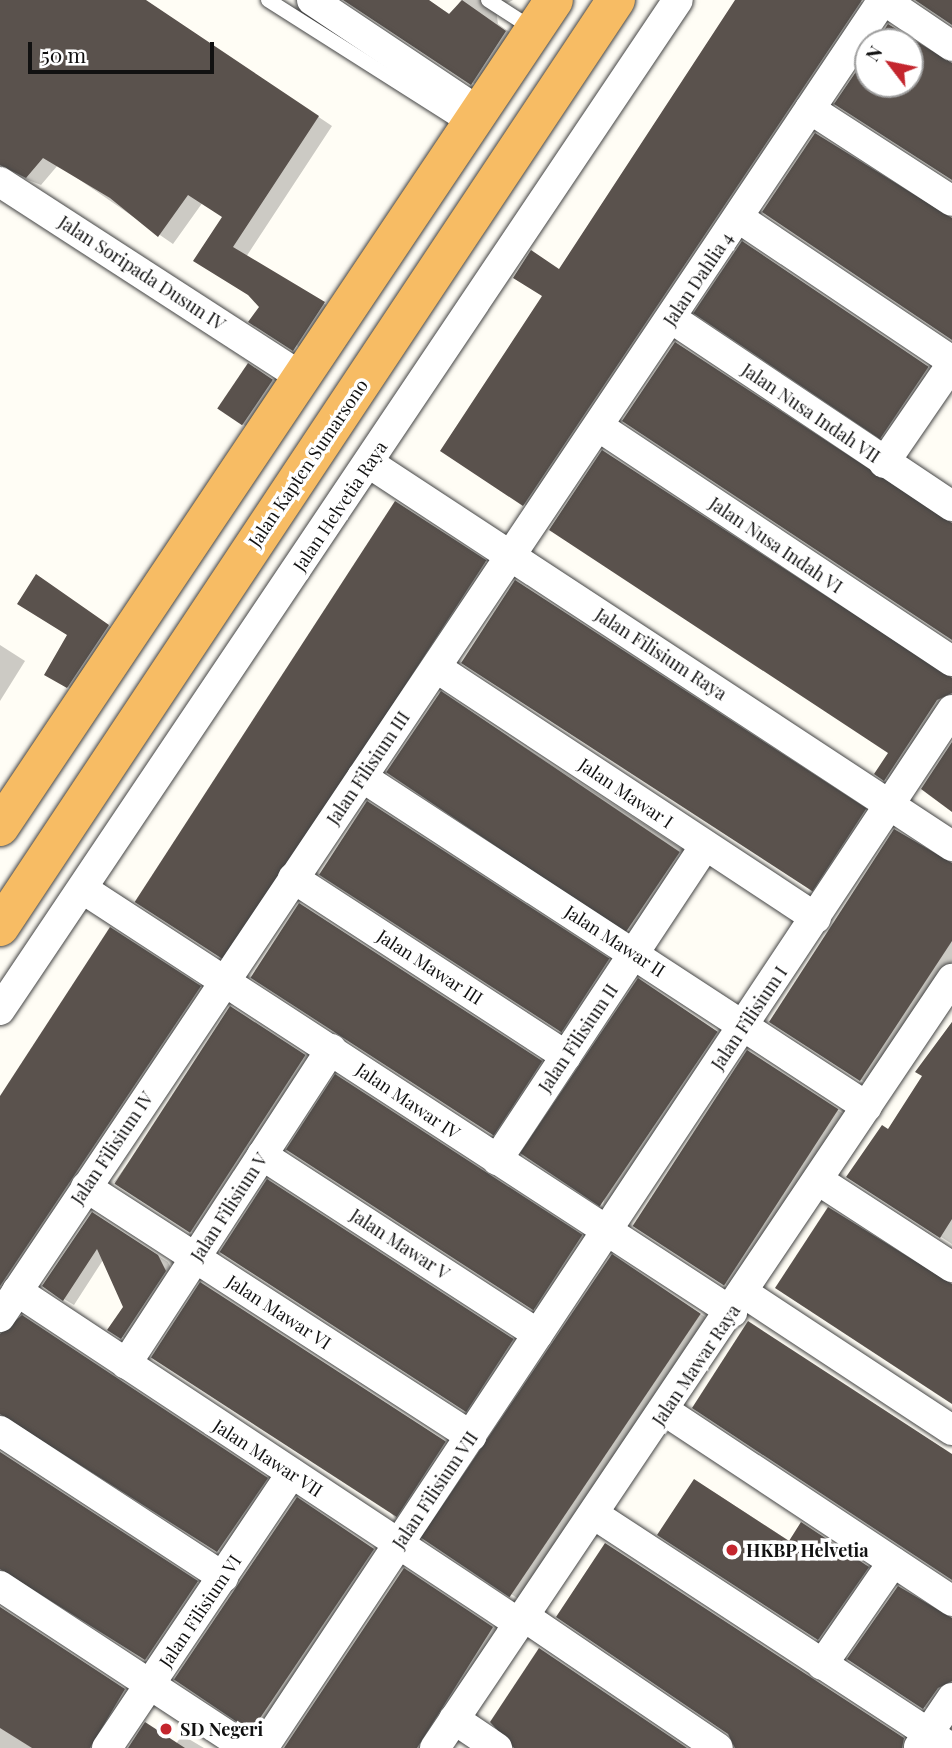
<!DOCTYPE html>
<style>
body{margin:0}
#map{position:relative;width:952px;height:1748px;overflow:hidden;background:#fffdf5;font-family:"Playfair Display",serif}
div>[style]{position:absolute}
.shadow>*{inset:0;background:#0003;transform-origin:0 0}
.building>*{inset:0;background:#5a524d;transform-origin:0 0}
.roads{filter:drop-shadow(0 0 2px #444) drop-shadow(0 0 2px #444)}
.service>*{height:14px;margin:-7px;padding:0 7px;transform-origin:7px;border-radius:7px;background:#fff}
.minor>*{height:30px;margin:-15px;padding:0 15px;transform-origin:15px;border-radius:15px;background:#fff}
.trunk>*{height:38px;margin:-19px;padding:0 19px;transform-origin:19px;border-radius:19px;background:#f7bc64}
.dots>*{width:19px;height:19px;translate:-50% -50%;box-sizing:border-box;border:4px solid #fff;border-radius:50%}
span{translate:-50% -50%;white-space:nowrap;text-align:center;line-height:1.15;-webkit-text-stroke:7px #fff;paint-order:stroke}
.street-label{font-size:18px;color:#111}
.poi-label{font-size:18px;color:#111;font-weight:700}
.left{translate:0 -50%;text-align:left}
.north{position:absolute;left:854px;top:28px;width:70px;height:70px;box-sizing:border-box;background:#fff;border:2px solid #a0a0a0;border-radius:50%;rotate:302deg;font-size:19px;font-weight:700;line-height:28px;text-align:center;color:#111}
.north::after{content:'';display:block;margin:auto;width:24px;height:32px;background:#c4262e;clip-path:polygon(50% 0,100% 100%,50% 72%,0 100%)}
.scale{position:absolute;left:28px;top:42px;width:186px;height:32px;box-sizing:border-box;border:4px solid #111;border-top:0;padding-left:9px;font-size:21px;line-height:24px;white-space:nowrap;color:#111;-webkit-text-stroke:5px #fff;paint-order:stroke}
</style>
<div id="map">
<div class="shadow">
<div style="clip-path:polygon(0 0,145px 0,332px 126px,246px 257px,338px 312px,308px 357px,249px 293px,196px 261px,224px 216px,203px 202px,173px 244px,58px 165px,41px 185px,0 169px)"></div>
<div style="clip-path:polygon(350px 0,428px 0,451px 15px,461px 0,513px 0,496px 9px,498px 24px,524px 42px,490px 94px)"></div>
<div style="clip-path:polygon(737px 0,859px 0,870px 8px,534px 510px,524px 504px,560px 271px)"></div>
<div style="clip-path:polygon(753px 249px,938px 374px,891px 441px,881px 436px)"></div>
<div style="clip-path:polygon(259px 372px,282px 387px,253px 431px,219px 408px)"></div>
<div style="left:406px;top:509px;width:107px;height:475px;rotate:34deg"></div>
<div style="clip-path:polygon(46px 582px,118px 632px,78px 693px,46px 674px,69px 635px)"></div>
<div style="clip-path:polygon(526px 588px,874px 817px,821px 897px,811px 891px)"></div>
<div style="clip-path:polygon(0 645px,25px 661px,0 701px)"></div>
<div style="clip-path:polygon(952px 676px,952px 704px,895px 785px,877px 774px,943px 677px)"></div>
<div style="left:451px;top:699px;width:287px;height:96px;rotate:33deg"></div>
<div style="clip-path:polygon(378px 809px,618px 966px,572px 1036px,562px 1030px)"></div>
<div style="clip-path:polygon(952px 864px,952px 962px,871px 1086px,772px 1022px)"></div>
<div style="clip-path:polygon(309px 911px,551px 1068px,503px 1139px,493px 1134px)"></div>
<div style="clip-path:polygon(121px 936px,210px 994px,0 1307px,0 1100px)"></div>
<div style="clip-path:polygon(649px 987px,727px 1038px,613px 1210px,603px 1205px)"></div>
<div style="clip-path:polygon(240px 1014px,315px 1062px,201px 1238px,114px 1182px)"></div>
<div style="clip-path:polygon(952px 1022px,952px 1244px,848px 1177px,888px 1131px,924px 1076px,917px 1071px)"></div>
<div style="clip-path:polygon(758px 1058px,848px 1117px,735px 1290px,725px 1284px)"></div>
<div style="clip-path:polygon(346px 1082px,591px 1242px,544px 1314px,534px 1308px)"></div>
<div style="left:278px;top:1187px;width:292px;height:86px;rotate:33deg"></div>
<div style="clip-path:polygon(102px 1220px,168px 1262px,175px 1277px,132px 1343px,110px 1329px,125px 1307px,103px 1260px,74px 1305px,64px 1299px)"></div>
<div style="left:622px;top:1263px;width:105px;height:338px;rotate:33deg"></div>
<div style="clip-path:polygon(211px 1290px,455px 1448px,405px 1524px,395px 1518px)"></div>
<div style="clip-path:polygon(33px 1324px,277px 1485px,229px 1557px,21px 1421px,0 1426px,0 1332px)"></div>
<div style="clip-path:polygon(0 1452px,207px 1589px,156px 1665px,20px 1576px,0 1580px)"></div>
<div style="clip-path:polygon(712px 1491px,791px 1542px,820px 1535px,886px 1578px,837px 1649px,819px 1639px)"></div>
<div style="left:307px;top:1505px;width:92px;height:217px;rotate:34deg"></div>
<div style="clip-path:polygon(616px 1551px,914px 1746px,914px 1748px,733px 1748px,729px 1732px)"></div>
<div style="clip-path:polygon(414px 1576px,502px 1634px,428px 1748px,290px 1748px)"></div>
<div style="clip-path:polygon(0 1607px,135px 1697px,103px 1748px,0 1748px)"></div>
<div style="clip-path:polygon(952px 1619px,952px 1690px,934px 1713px,850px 1659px)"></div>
<div style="clip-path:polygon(182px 1735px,204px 1748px,129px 1748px,176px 1744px)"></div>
</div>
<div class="building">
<div style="clip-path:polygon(0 0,146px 0,319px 116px,233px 247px,325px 302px,293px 351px,248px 322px,259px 307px,248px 295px,193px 261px,222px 217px,188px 195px,158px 237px,110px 198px,43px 158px,26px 178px,0 165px)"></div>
<div style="clip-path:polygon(343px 0,429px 0,449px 14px,462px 0,506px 31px,471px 85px)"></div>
<div style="clip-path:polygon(735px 0,862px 0,523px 506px,440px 451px,542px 296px,513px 278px,531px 250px,559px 269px)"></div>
<div style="clip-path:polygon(915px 0,952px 0,952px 25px)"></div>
<div style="clip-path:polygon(888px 24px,952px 63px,952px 180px,834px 104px,868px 54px,868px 84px,910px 84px,910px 42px,876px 42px)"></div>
<div style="clip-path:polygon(815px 133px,952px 218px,952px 340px,762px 212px)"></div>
<div style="left:742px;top:241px;width:225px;height:87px;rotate:34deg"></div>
<div style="clip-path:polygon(675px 342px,952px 523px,952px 640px,622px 421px)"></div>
<div style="left:248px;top:363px;width:30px;height:55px;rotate:34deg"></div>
<div style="clip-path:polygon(602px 450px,952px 678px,952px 693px,937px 700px,884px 781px,874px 774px,888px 753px,549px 530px)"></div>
<div style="left:395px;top:501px;width:109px;height:478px;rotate:33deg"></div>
<div style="clip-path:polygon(36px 574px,109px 625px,67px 688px,44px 675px,67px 635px,17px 604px)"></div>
<div style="left:515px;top:580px;width:419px;height:99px;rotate:33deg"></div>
<div style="left:441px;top:691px;width:288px;height:98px;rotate:34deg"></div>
<div style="clip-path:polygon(952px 742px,952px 812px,921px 789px)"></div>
<div style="left:367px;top:801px;width:289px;height:88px;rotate:33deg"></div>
<div style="clip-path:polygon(894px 829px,952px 863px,952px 941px,860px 1081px,769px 1022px)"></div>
<div style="left:299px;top:903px;width:290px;height:89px;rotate:33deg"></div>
<div style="clip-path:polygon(110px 927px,201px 986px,0 1286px,0 1096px)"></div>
<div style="left:638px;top:978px;width:96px;height:211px;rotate:34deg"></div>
<div style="left:230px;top:1006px;width:90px;height:212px;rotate:33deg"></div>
<div style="clip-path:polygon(952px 1022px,952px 1219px,940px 1238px,846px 1177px,882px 1125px,888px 1129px,922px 1076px,915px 1072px)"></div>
<div style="left:747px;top:1050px;width:109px;height:210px;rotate:33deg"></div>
<div style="left:335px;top:1074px;width:295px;height:90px;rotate:33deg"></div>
<div style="left:267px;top:1179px;width:294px;height:87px;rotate:33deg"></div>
<div style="clip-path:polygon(828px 1207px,952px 1284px,952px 1404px,775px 1288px)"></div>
<div style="clip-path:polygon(92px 1212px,158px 1255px,166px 1271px,121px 1339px,107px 1330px,123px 1307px,97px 1249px,63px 1301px,42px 1286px)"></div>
<div style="left:612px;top:1254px;width:107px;height:342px;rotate:34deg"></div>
<div style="left:200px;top:1282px;width:293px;height:90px;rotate:33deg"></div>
<div style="clip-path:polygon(22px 1315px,268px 1478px,217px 1552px,0 1414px,0 1334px)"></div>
<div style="clip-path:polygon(748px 1321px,952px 1454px,952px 1580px,692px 1408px)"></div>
<div style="clip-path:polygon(0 1452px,198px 1581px,145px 1660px,0 1569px)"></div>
<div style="clip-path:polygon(694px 1479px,789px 1541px,801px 1522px,869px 1567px,818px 1640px,657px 1535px)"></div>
<div style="left:297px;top:1497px;width:93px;height:220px;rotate:34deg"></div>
<div style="clip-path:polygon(605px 1543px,904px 1738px,902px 1748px,735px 1748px,728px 1734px,556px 1617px)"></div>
<div style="clip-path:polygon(404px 1568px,493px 1627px,417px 1748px,284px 1748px)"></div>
<div style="clip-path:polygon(898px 1586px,952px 1618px,952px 1681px,938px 1688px,923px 1709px,847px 1659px)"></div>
<div style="clip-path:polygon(0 1607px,125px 1689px,90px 1748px,32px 1748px,0 1728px)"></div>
<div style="clip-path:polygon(539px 1648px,687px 1748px,514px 1748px,490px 1722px)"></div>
<div style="clip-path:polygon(145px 1722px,185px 1748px,128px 1748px)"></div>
</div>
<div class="roads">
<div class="service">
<div style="left:268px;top:0;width:237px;rotate:32.4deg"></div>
<div style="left:488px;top:0;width:54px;rotate:32.8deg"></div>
</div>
<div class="minor">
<div style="left:312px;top:0;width:200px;rotate:33.8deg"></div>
<div style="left:884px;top:0;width:82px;rotate:34.1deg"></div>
<div style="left:810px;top:109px;width:169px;rotate:32.9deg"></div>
<div style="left:0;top:182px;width:357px;rotate:32.9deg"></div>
<div style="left:739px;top:218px;width:257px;rotate:33.9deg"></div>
<div style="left:671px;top:318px;width:338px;rotate:33.8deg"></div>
<div style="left:601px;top:428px;width:421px;rotate:33.6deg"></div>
<div style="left:369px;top:463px;width:698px;rotate:33.3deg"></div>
<div style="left:884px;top:463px;width:120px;rotate:-55.5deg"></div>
<div style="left:437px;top:668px;width:454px;rotate:33.4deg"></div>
<div style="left:362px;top:777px;width:603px;rotate:33.16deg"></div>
<div style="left:293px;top:878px;width:326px;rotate:33.1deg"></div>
<div style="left:83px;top:889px;width:775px;rotate:33.1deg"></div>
<div style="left:0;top:1010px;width:1216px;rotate:-56.13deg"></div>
<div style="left:262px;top:1155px;width:329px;rotate:33deg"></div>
<div style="left:497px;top:1160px;width:377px;rotate:-56.5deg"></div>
<div style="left:818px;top:1180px;width:160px;rotate:33deg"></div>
<div style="left:86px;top:1187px;width:459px;rotate:32.9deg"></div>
<div style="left:17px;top:1291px;width:603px;rotate:33.51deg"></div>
<div style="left:744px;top:1293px;width:249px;rotate:33.4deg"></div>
<div style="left:0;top:1317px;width:1586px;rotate:-56.16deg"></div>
<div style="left:126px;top:1364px;width:376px;rotate:-56.9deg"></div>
<div style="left:665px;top:1411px;width:344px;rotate:33.5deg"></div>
<div style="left:0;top:1431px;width:267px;rotate:33.2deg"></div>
<div style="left:595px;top:1515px;width:425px;rotate:33.2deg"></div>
<div style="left:0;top:1586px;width:295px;rotate:33.3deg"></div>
<div style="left:525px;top:1617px;width:233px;rotate:34.2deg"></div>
<div style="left:822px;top:1665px;width:125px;rotate:-55.4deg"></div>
<div style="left:454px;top:1719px;width:52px;rotate:34deg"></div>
<div style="left:919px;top:1747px;width:59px;rotate:-56deg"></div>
<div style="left:107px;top:1748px;width:331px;rotate:-56.1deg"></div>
<div style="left:263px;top:1748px;width:1246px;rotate:-56.42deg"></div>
<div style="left:435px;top:1748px;width:927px;rotate:-56.09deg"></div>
</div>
<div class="trunk">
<div style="left:0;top:827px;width:995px;rotate:-56.18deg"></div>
<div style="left:0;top:927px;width:1113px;rotate:-56.4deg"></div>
</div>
</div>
<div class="dots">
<div style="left:732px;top:1550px;background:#c4262e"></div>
<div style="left:166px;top:1729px;background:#c4262e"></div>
</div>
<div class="street-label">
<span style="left:142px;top:273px;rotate:33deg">Jalan Soripada Dusun IV</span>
<span style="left:698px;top:279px;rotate:-56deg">Jalan Dahlia 4</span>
<span style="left:811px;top:413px;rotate:34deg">Jalan Nusa Indah VII</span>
<span style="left:308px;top:463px;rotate:-56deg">Jalan Kapten Sumarsono</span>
<span style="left:340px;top:506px;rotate:-56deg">Jalan Helvetia Raya</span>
<span style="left:776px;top:545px;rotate:34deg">Jalan Nusa Indah VI</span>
<span style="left:661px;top:654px;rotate:33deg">Jalan Filisium Raya</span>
<span style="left:368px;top:768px;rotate:-56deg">Jalan Filisium III</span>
<span style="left:626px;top:793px;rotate:34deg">Jalan Mawar I</span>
<span style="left:615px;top:941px;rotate:33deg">Jalan Mawar II</span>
<span style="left:430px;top:967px;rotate:33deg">Jalan Mawar III</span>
<span style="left:749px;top:1018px;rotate:-56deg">Jalan Filisium I</span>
<span style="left:578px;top:1038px;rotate:-56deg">Jalan Filisium II</span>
<span style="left:408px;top:1101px;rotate:34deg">Jalan Mawar IV</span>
<span style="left:112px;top:1148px;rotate:-56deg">Jalan Filisium IV</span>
<span style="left:229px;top:1207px;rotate:-57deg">Jalan Filisium V</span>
<span style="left:400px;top:1244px;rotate:33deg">Jalan Mawar V</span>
<span style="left:279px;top:1312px;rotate:33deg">Jalan Mawar VI</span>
<span style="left:696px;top:1365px;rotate:-56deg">Jalan Mawar Raya</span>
<span style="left:268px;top:1458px;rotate:33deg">Jalan Mawar VII</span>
<span style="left:435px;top:1490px;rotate:-56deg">Jalan Filisium VII</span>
<span style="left:200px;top:1611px;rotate:-56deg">Jalan Filisium VI</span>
</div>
<div class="poi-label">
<span class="left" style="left:746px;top:1550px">HKBP Helvetia</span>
<span class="left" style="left:180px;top:1729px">SD Negeri</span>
</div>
<div class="north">N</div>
<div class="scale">50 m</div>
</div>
